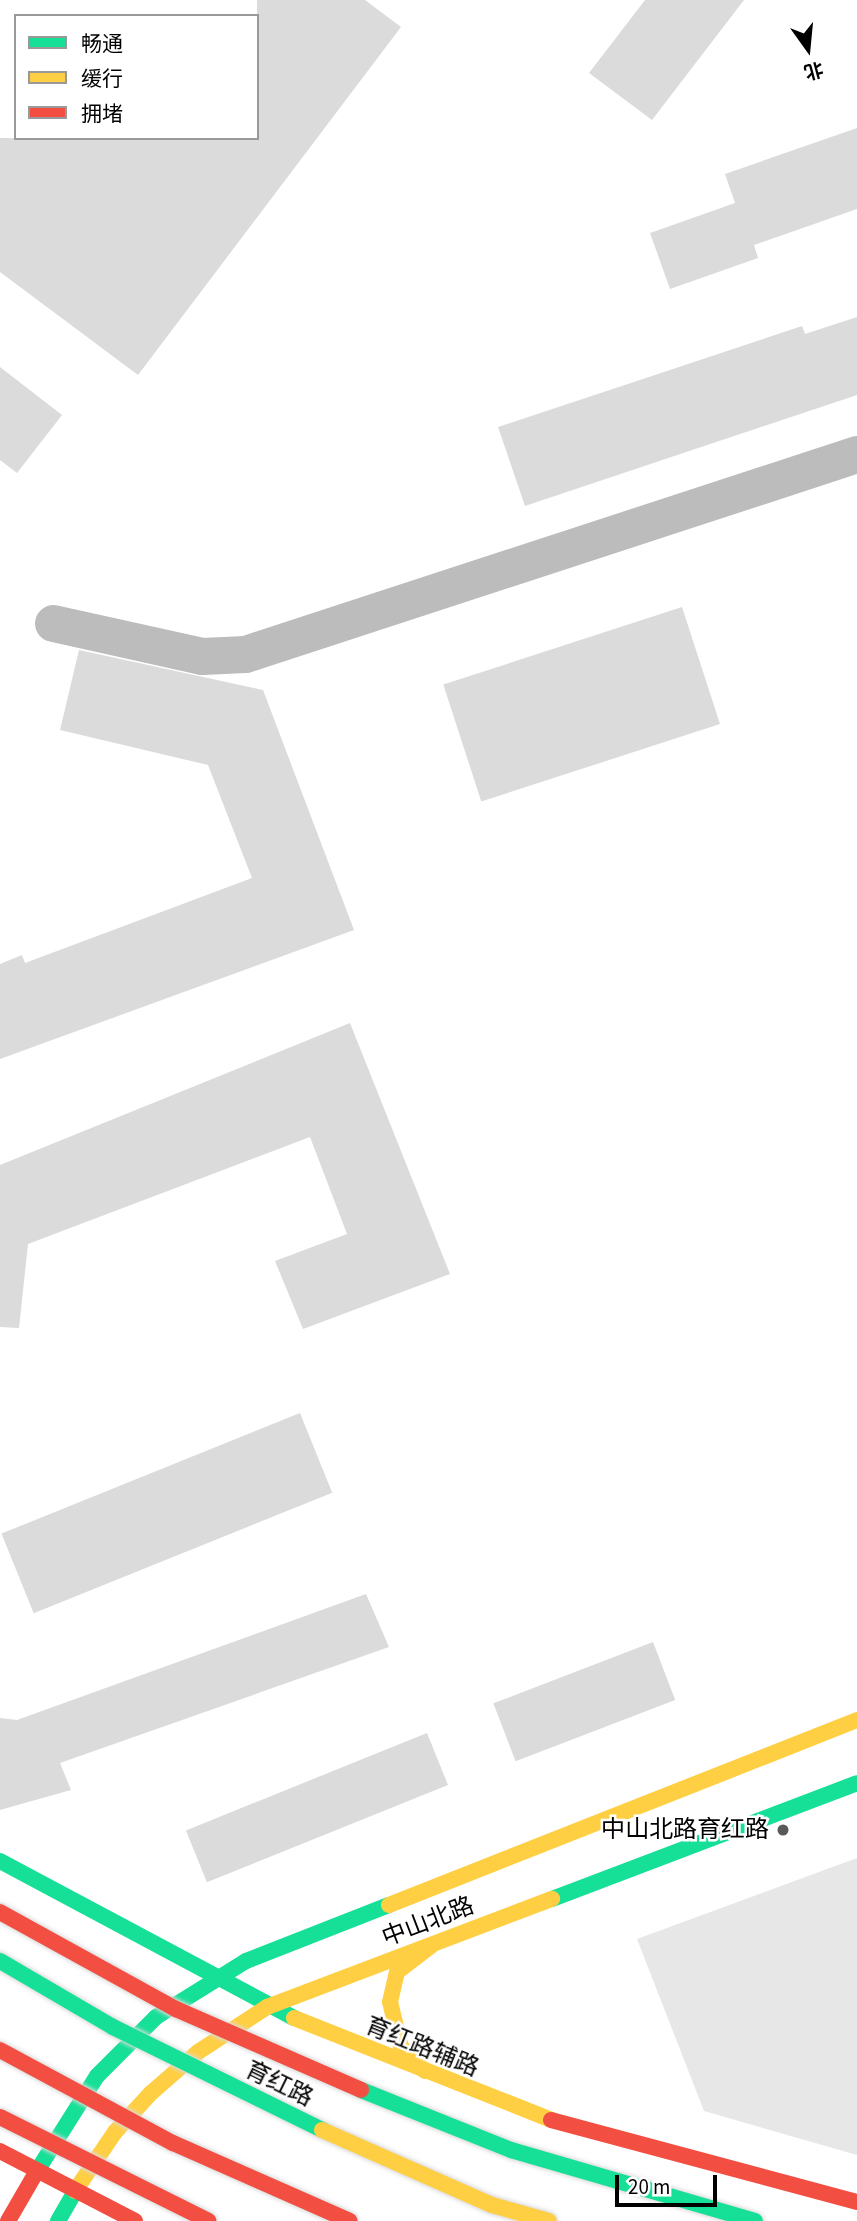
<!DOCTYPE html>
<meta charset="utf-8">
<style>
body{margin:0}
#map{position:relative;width:857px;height:2221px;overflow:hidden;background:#fff;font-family:"Source Sans 3","Noto Sans SC",sans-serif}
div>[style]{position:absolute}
.green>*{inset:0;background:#e7e7e7}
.building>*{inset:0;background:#dbdbdb;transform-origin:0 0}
.street>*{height:37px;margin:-18.5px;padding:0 18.5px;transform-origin:18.5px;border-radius:18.5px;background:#bcbcbc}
.fast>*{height:16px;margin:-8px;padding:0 8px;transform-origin:8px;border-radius:8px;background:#16e098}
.slow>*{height:16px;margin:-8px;padding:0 8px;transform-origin:8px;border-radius:8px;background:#ffcf43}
.jam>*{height:16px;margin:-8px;padding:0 8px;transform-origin:8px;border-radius:8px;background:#f24e42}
.bridges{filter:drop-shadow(0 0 2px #dbdbdb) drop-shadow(0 0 2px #dbdbdb)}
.fast-bridge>*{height:16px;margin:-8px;padding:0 8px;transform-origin:8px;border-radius:8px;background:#16e098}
.slow-bridge>*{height:16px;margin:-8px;padding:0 8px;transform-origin:8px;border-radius:8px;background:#ffcf43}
.jam-bridge>*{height:16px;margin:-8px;padding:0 8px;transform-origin:8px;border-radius:8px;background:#f24e42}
.dots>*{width:19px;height:19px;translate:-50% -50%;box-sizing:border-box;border:4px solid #fff;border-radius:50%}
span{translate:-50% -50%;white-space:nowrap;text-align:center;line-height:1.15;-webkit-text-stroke:5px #fff;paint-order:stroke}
.poi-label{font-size:24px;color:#000}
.right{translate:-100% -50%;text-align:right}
.street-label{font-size:24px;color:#000}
.legend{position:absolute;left:14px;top:14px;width:245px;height:126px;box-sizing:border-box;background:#fff;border:2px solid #999;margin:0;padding:9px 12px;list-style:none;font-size:21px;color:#000}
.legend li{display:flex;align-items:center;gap:14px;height:35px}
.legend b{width:35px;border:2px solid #999}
.north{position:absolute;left:773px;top:14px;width:70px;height:70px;-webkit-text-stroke:5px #fff;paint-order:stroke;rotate:165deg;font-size:19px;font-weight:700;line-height:28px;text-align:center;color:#000}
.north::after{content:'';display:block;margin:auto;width:24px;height:32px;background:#000;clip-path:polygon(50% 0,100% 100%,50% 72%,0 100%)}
.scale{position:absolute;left:615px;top:2175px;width:102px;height:32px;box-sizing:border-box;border:4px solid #000;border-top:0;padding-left:9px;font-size:21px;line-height:24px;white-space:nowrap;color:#000;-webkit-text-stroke:5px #fff;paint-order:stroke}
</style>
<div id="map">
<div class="green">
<div style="clip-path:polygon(857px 1858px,857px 2155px,704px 2111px,637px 1939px)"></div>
</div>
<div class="building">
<div style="clip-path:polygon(257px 0,365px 0,401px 27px,138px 375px,0 272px,0 138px,257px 138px)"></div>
<div style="clip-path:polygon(645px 0,744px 0,652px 120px,589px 73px)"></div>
<div style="clip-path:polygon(857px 128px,857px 209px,754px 245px,758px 258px,670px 289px,650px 233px,735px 203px,725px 174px)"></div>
<div style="clip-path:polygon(857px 317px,857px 395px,525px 506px,498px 427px,802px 326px,805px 334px)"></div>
<div style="clip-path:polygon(0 367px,62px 415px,17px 473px,0 460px)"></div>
<div style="left:682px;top:607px;width:123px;height:251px;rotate:72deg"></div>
<div style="clip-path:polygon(79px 650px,263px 690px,354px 930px,0 1059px,0 964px,22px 955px,25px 963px,252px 878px,208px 765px,60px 730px)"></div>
<div style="clip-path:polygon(350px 1023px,450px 1274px,303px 1329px,275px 1261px,347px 1234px,310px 1137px,28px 1244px,19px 1328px,0 1327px,0 1165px)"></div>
<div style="left:300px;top:1413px;width:86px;height:322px;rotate:68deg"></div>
<div style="clip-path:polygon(366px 1594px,389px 1647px,60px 1763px,71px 1790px,0 1810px,0 1718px,17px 1720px)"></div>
<div style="left:653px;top:1642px;width:62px;height:171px;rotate:69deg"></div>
<div style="left:427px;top:1733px;width:56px;height:260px;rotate:68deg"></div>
</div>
<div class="street">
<div style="left:53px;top:623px;width:153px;rotate:12.5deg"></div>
<div style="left:202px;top:656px;width:43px;rotate:-2.7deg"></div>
<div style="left:245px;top:654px;width:644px;rotate:-18.1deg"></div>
</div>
<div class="fast">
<div style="left:0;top:1861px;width:333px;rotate:28.1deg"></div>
<div style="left:552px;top:1899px;width:326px;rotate:-20.8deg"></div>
<div style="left:37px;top:2171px;width:112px;rotate:-57.7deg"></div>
<div style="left:97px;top:2076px;width:83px;rotate:-45deg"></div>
<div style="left:156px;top:2017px;width:106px;rotate:-31.9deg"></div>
<div style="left:246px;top:1961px;width:154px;rotate:-21.4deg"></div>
<div style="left:58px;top:2221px;width:34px;rotate:-60deg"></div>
</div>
<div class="slow">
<div style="left:389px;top:1905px;width:503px;rotate:-21.57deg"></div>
<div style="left:294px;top:2018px;width:277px;rotate:21.6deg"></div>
<div style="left:425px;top:2071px;width:34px;rotate:-135deg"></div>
<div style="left:401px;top:2047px;width:46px;rotate:-103.7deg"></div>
<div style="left:390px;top:2002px;width:31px;rotate:-77deg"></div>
<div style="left:397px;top:1972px;width:44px;rotate:-37.6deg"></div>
<div style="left:75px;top:2191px;width:71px;rotate:-55.9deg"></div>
<div style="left:115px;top:2132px;width:53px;rotate:-47.3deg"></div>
<div style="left:151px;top:2093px;width:62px;rotate:-41.1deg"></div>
<div style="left:198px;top:2052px;width:82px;rotate:-33.1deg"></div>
<div style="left:267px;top:2007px;width:305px;rotate:-20.8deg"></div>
</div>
<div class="jam">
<div style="left:551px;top:2120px;width:317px;rotate:15deg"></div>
<div style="left:0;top:2151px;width:152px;rotate:27.4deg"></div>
<div style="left:8px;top:2221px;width:58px;rotate:-59.9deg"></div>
</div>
<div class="bridges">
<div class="fast-bridge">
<div style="left:0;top:1961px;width:131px;rotate:30.3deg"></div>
<div style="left:113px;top:2027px;width:233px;rotate:26.2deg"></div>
<div style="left:361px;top:2090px;width:162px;rotate:21.8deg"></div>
<div style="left:511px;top:2150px;width:254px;rotate:16.2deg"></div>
</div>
<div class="slow-bridge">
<div style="left:322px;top:2130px;width:186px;rotate:23.8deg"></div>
<div style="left:492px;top:2205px;width:59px;rotate:15.7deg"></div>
</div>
<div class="jam-bridge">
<div style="left:0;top:1912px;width:201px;rotate:28.9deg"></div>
<div style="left:176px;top:2009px;width:202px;rotate:23.6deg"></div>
<div style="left:0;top:2050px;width:196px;rotate:28.3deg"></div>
<div style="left:173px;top:2143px;width:193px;rotate:23.8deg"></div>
<div style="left:0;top:2117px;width:233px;rotate:26.5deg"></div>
</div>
</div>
<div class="dots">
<div style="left:783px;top:1830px;background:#595959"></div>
</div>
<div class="poi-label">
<span class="right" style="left:769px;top:1830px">中山北路育红路</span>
</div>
<div class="street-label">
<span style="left:428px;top:1922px;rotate:-21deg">中山北路</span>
<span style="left:422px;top:2047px;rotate:22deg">育红路辅路</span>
<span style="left:279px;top:2084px;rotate:26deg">育红路</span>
</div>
<ul class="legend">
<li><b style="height:9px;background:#16e098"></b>畅通</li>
<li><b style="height:9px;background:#ffcf43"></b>缓行</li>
<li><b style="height:9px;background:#f24e42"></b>拥堵</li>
</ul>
<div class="north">北</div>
<div class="scale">20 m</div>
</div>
